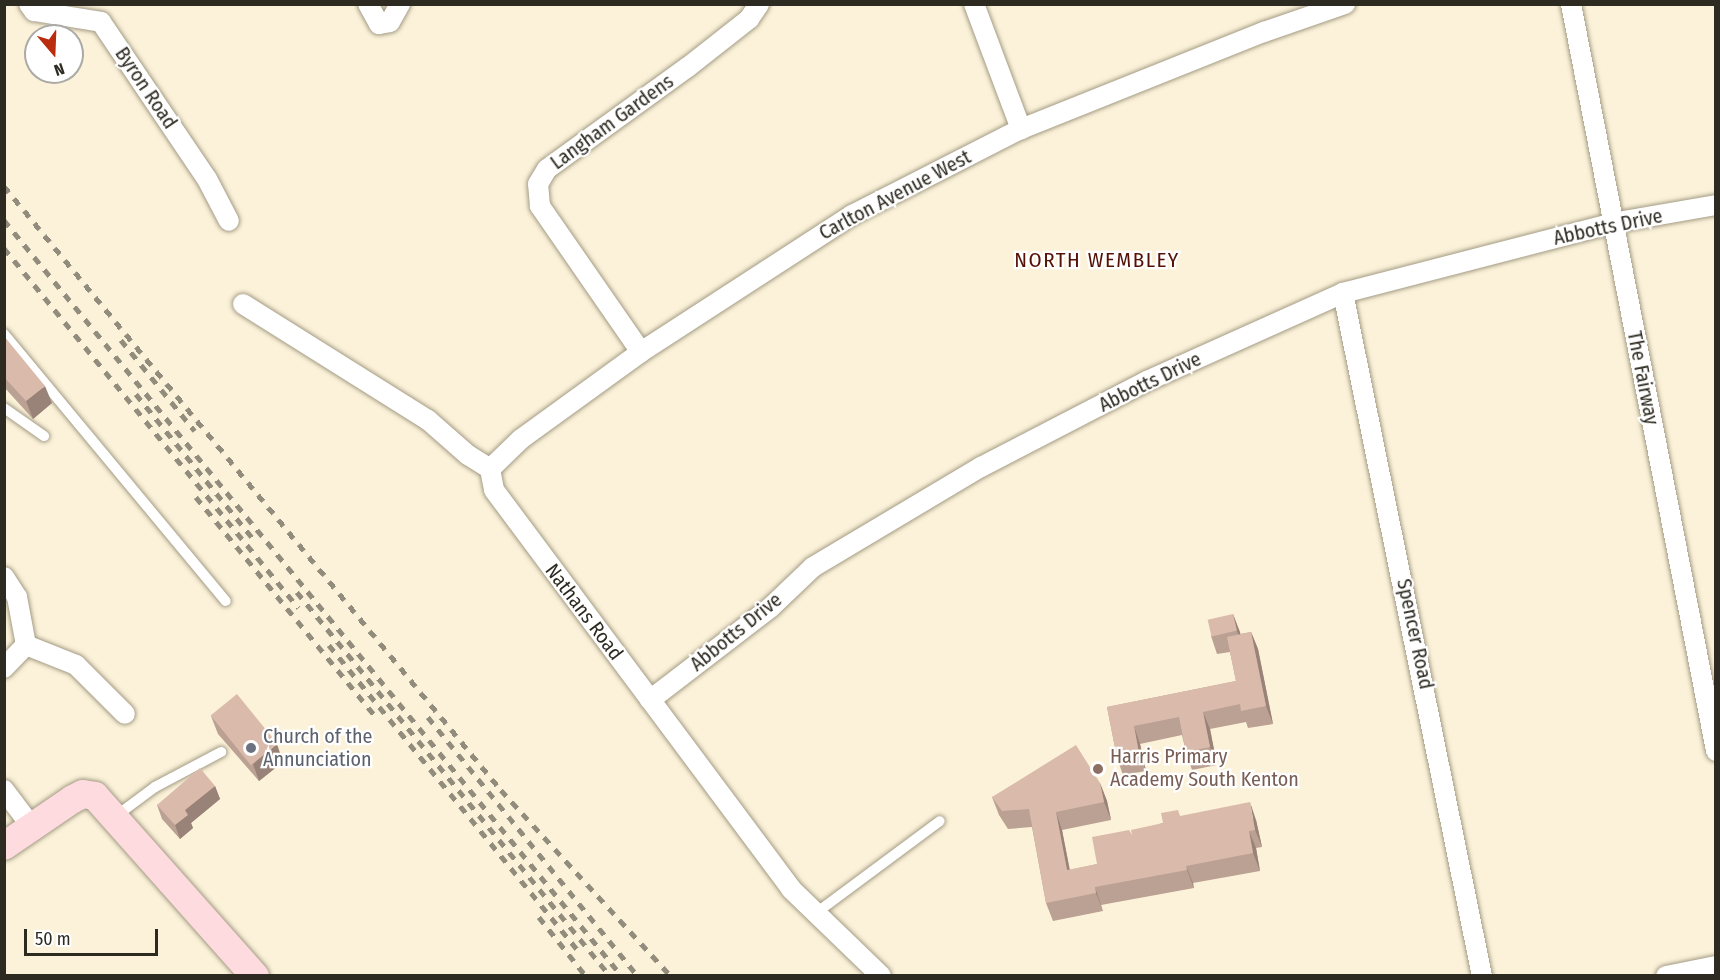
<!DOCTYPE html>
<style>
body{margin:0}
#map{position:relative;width:1720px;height:980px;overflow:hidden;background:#fbf2d9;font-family:"Fira Sans Condensed",sans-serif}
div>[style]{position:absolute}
.roads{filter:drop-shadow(0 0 2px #a49b85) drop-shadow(0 0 2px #a49b85)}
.lane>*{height:10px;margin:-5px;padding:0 5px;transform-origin:5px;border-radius:5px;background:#fff}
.street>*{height:20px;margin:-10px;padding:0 10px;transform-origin:10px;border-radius:10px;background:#fff}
.secondary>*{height:28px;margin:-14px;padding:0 14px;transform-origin:14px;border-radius:14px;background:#fedbdf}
.rail>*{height:4.5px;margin-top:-2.25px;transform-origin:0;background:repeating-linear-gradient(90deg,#928c7c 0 8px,transparent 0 16px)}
.wall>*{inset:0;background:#bba193}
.shaded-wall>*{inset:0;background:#998378}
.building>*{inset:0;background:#dabbab;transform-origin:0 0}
.dots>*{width:16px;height:16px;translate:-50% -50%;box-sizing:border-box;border:3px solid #fff;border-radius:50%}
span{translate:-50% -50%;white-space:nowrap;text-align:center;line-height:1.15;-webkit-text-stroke:4.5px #fff;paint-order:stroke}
.street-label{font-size:20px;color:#2d2a21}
.worship-label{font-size:20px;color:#5b616d}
.left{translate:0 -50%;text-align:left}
.education-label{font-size:20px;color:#785e54}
.neighbourhood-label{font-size:21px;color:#541104;letter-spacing:1.5px}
.frame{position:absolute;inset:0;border:6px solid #2d2a21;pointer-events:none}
.north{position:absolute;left:24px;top:24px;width:60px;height:60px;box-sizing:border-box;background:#fff;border:2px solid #abaaa6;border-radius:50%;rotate:161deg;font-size:16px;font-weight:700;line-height:24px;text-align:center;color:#2d2a21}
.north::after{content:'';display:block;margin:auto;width:21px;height:27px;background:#b92d0e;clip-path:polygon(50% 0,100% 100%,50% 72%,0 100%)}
.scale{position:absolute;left:24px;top:929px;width:134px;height:27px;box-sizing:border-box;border:3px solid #2d2a21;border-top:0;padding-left:8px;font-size:18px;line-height:21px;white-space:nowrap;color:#2d2a21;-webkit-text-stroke:4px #fff;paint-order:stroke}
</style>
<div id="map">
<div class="roads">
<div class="lane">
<div style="left:4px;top:334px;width:347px;rotate:50.3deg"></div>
<div style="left:4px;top:408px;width:49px;rotate:35deg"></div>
<div style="left:116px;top:816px;width:49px;rotate:-36.6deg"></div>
<div style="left:155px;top:787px;width:75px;rotate:-27.9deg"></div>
<div style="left:816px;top:913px;width:154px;rotate:-36.6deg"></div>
</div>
<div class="street">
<div style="left:29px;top:4px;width:9px;rotate:54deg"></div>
<div style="left:34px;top:11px;width:68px;rotate:9.3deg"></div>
<div style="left:101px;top:22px;width:189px;rotate:56deg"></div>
<div style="left:207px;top:179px;width:47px;rotate:62.4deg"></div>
<div style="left:368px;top:4px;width:23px;rotate:61deg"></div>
<div style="left:379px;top:24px;width:11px;rotate:-10deg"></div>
<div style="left:390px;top:22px;width:21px;rotate:-61deg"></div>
<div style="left:974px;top:4px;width:134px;rotate:69.4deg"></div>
<div style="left:1571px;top:4px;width:761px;rotate:79.01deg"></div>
<div style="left:1343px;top:293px;width:697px;rotate:78.5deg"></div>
<div style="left:243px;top:304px;width:218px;rotate:32.1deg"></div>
<div style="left:428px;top:420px;width:53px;rotate:41.2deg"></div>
<div style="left:468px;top:455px;width:26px;rotate:32deg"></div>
<div style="left:490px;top:469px;width:21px;rotate:79deg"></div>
<div style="left:494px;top:490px;width:497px;rotate:53.3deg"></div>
<div style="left:791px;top:889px;width:125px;rotate:44deg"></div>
<div style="left:641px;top:352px;width:178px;rotate:-124.7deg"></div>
<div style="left:540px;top:206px;width:22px;rotate:-95deg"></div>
<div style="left:538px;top:184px;width:17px;rotate:-59deg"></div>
<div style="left:547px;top:169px;width:174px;rotate:-35.9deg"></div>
<div style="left:688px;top:67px;width:78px;rotate:-38.2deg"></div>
<div style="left:749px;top:19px;width:18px;rotate:-56deg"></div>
<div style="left:490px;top:469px;width:43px;rotate:-44.1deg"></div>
<div style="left:521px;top:439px;width:148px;rotate:-35.9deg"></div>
<div style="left:641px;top:352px;width:252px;rotate:-33deg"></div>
<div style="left:852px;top:215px;width:190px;rotate:-27deg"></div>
<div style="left:1021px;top:129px;width:262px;rotate:-21.8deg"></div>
<div style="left:1264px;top:32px;width:86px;rotate:-19.1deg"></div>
<div style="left:4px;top:577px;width:24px;rotate:57deg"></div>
<div style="left:17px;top:597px;width:49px;rotate:79.4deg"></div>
<div style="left:26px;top:645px;width:32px;rotate:134deg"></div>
<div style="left:26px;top:645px;width:54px;rotate:21.8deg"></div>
<div style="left:76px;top:665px;width:69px;rotate:45deg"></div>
<div style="left:650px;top:700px;width:151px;rotate:-37.5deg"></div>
<div style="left:770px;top:608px;width:59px;rotate:-43.6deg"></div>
<div style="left:813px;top:567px;width:196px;rotate:-30.8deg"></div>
<div style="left:981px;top:467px;width:187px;rotate:-27.4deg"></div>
<div style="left:1147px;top:381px;width:215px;rotate:-24.2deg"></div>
<div style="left:1343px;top:293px;width:279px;rotate:-14.5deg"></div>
<div style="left:1613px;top:223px;width:105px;rotate:-9.9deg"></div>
<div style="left:4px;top:790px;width:46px;rotate:52.9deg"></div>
<div style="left:1666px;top:976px;width:51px;rotate:-11.3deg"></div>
</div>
<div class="secondary">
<div style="left:4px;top:846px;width:83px;rotate:-34.3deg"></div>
<div style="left:73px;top:799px;width:11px;rotate:-27deg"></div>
<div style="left:83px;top:794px;width:12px;rotate:9deg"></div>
<div style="left:95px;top:796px;width:241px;rotate:48.4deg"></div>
</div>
</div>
<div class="rail">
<div style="left:4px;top:186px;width:782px;rotate:50.55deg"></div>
<div style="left:501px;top:790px;width:252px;rotate:47.6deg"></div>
<div style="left:4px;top:220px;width:976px;rotate:50.74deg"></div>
<div style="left:4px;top:248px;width:465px;rotate:50.7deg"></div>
<div style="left:121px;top:340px;width:117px;rotate:50.9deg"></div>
<div style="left:136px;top:394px;width:189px;rotate:51deg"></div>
<div style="left:196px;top:497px;width:284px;rotate:50.7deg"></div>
<div style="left:297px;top:592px;width:495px;rotate:50.8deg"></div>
<div style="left:329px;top:645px;width:399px;rotate:50.8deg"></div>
<div style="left:428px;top:717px;width:333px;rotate:51deg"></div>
<div style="left:539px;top:917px;width:75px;rotate:51.5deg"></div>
</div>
<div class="wall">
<div style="clip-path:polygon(4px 336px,52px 403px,33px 419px,4px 387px)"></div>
<div style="clip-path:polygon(1233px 614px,1240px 634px,1251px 632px,1258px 649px,1273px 724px,1248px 728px,1246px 722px,1210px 729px,1217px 765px,1192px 770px,1186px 752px,1182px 735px,1140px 744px,1146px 771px,1123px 775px,1117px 758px,1107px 707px,1236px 681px,1230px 652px,1217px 654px,1211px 636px)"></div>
<div style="clip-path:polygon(211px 716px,283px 762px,259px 781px,218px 734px)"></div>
<div style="clip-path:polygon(1100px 783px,1107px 801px,1111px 820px,1062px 830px,1070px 870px,1097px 864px,1132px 835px,1180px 816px,1256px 820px,1262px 847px,1256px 848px,1260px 871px,1193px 883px,1194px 888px,1101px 905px,1103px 911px,1053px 921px,1046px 903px,1032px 827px,1008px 829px,999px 815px,992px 797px)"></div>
<div style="clip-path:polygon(215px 786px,220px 799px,191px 823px,193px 828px,180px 839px,162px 819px,157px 805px)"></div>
</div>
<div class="shaded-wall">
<div style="clip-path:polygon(45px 386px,52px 403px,33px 419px,26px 401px)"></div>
<div style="clip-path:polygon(1233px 614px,1240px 632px,1243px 649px,1237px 631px)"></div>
<div style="clip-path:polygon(1251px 632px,1258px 649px,1273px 724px,1266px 706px)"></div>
<div style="clip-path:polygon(1203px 712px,1210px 729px,1217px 765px,1210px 747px)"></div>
<div style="clip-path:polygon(1134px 726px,1140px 744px,1146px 771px,1139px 753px)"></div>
<div style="clip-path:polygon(277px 744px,283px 762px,259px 781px,253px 764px)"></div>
<div style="clip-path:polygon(1100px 783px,1107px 801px,1111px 820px,1104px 802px)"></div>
<div style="clip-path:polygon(215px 786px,220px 799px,191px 823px,193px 828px,180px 839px,175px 825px,185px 810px)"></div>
<div style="clip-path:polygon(1250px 802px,1256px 820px,1262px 847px,1255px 830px)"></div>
<div style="clip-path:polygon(1056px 812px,1062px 830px,1073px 888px,1067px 870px)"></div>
<div style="clip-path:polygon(1249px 831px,1256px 848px,1260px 871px,1253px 853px)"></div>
<div style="clip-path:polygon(1186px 866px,1193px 883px,1194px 888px,1187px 870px)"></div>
<div style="clip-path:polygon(1095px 887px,1103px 911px,1096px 893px)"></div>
</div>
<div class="building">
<div style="clip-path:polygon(4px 336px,45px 386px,26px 401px,4px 377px)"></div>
<div style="left:1233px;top:614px;width:17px;height:26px;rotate:77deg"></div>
<div style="clip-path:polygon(1251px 632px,1266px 706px,1241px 711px,1240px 704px,1203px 712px,1210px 747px,1186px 752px,1179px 717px,1134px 726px,1139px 753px,1117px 758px,1107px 707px,1236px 681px,1227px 637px)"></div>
<div style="left:237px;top:694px;width:64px;height:34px;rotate:51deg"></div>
<div style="clip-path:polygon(1076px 745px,1100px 783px,1104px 802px,1056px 812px,1067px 870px,1097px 864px,1092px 837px,1129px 830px,1132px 835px,1131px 830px,1163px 823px,1161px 813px,1178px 810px,1180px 816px,1250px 802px,1255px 830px,1249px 831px,1253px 853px,1186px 866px,1187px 870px,1095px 887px,1096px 893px,1046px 903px,1029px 809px,1002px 811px,992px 797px)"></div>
<div style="clip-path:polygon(200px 768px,215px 786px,185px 810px,188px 815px,175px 825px,157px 805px)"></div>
</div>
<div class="dots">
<div style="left:251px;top:748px;background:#6b7280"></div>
<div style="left:1098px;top:769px;background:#8d6e63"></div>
</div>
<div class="street-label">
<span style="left:146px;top:88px;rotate:56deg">Byron Road</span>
<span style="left:612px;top:122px;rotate:-36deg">Langham Gardens</span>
<span style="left:895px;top:195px;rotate:-28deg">Carlton Avenue West</span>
<span style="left:1608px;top:227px;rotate:-12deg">Abbotts Drive</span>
<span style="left:1643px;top:378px;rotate:79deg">The Fairway</span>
<span style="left:1150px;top:382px;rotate:-26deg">Abbotts Drive</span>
<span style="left:584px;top:612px;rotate:53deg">Nathans Road</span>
<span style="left:736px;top:632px;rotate:-39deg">Abbotts Drive</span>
<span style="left:1415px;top:634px;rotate:78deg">Spencer Road</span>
</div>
<div class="worship-label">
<span class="left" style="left:263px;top:748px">Church of the<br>Annunciation</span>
</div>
<div class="education-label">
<span class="left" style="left:1110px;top:768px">Harris Primary<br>Academy South Kenton</span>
</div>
<div class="neighbourhood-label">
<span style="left:1097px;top:260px">NORTH WEMBLEY</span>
</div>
<div class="frame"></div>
<div class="north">N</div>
<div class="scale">50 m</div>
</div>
